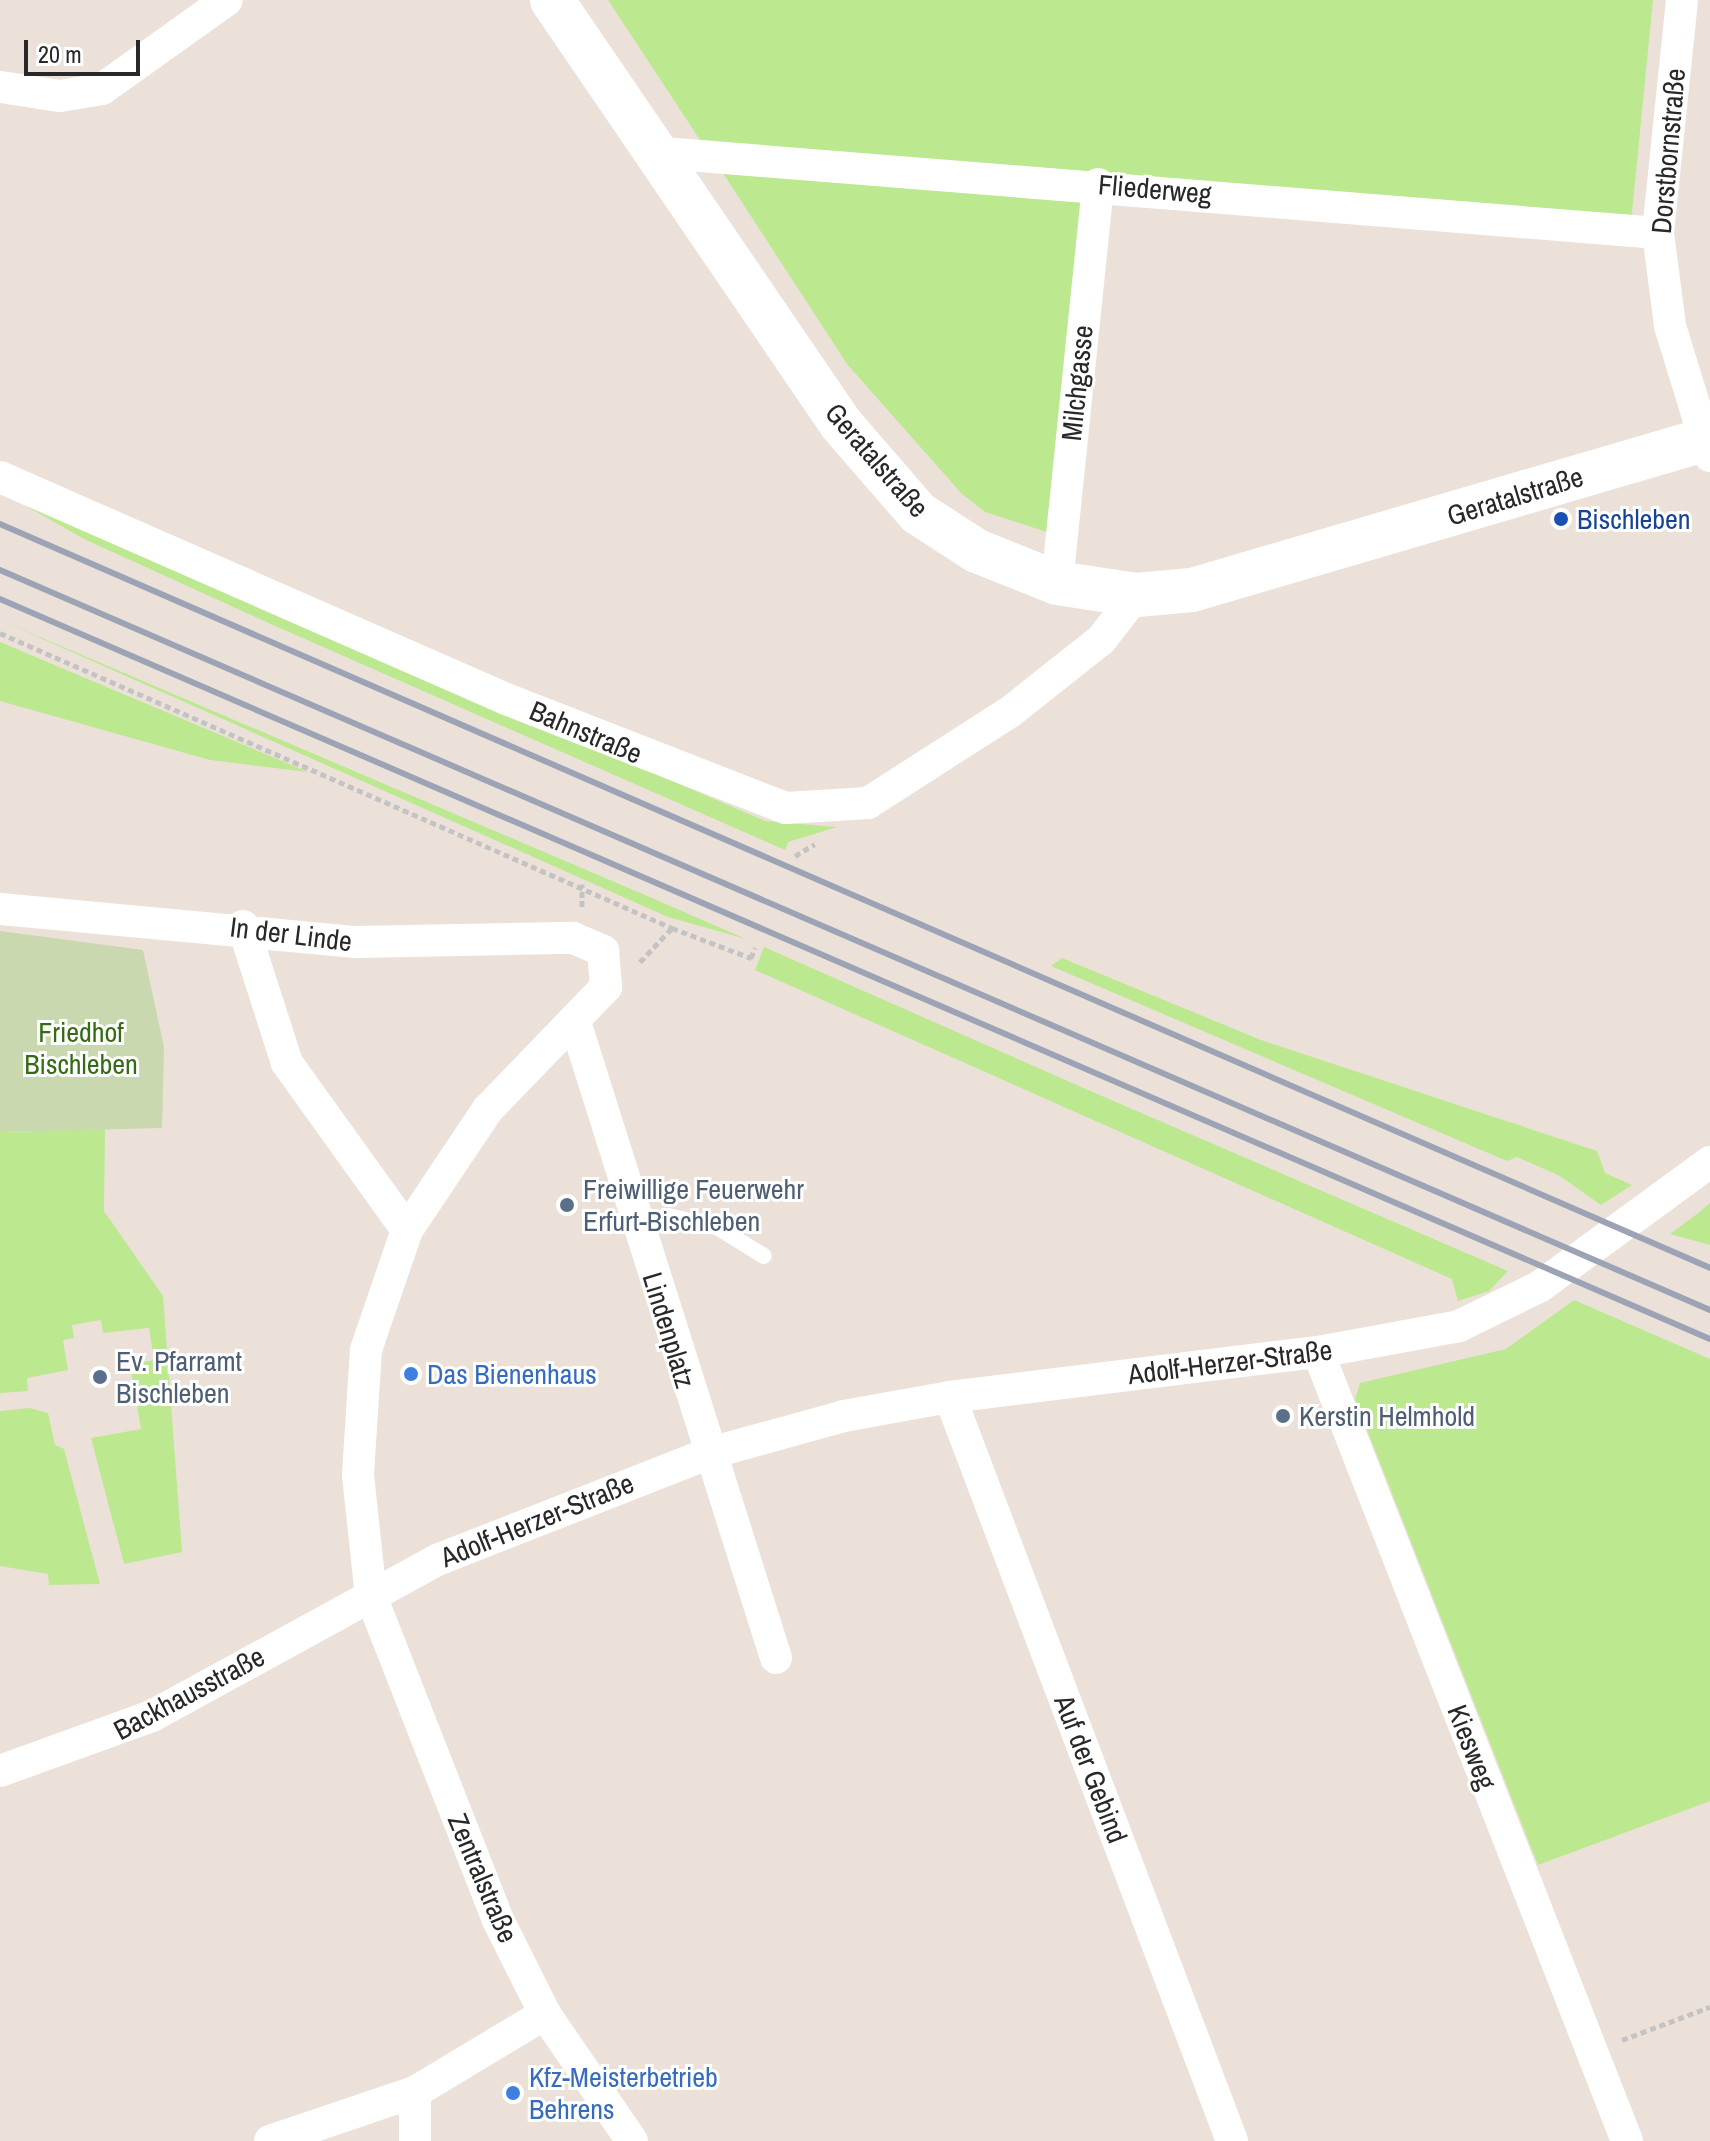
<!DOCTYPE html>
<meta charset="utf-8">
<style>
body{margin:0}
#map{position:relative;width:1710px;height:2141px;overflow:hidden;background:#ece1d9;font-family:"Archivo Narrow",sans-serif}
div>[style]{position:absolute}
.green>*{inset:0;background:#bce890}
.cemetery>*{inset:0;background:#c9d8ae}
.path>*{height:5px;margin-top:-2.5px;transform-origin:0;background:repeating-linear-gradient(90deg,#c3c3c3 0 6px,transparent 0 10px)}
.lane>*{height:16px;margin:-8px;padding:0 8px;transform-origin:8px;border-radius:8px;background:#fff}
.street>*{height:32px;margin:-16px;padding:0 16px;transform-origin:16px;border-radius:16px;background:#fff}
.secondary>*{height:44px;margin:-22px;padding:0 22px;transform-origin:22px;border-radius:22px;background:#fff}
.rail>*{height:6px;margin:-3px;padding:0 3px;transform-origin:3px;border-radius:3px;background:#9ba3b5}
.dots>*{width:22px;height:22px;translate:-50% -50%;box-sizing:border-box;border:4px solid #fff;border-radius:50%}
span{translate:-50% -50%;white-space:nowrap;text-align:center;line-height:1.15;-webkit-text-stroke:6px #fff;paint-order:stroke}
.street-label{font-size:28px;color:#282828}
.transit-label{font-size:28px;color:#164399}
.left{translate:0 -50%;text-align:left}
.park-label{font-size:28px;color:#346b13}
.service-label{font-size:28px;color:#4e5e75}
.shop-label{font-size:28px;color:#366cbe}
.scale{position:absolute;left:24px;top:40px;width:116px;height:36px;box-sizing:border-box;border:4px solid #282828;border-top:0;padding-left:10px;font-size:24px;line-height:28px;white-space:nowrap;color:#282828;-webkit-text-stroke:6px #fff;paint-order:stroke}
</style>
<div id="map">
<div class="green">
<div style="clip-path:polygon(608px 0,1653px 0,1631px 223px,702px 143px)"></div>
<div style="clip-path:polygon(719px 167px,1083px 194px,1047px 532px,985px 512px,961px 493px,847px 364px)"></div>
<div style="clip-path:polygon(0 491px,765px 821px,837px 827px,788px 842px,785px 850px,264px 621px,84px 539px)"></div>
<div style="clip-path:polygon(0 620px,652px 898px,746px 939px,668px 917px)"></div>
<div style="clip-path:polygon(0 642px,308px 772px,210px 760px,0 701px)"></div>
<div style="clip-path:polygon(764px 947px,1088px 1090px,1508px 1271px,1489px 1291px,1458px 1301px,1452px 1279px,755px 970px)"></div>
<div style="clip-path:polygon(1062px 958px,1261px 1040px,1597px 1151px,1605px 1173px,1632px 1185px,1601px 1205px,1560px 1176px,1517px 1157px,1507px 1161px,1051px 966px)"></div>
<div style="clip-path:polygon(105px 1129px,104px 1211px,163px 1296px,182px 1552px,124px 1564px,91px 1438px,141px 1429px,130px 1365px,154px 1360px,149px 1328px,103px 1333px,101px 1320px,72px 1325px,74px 1338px,63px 1340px,68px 1370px,27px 1378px,28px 1391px,0 1393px,0 1132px)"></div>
<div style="clip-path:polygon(1710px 1203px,1710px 1245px,1670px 1234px,1697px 1214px)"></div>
<div style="clip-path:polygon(1574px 1300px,1710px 1359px,1710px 1801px,1538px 1865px,1355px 1399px,1360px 1383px,1506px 1349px)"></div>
<div style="clip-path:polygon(30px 1408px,48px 1413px,55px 1445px,64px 1449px,100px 1584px,49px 1585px,48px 1574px,0 1566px,0 1411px)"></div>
</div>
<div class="cemetery">
<div style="clip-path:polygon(0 931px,143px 950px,164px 1047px,162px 1128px,0 1132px)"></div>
</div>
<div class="path">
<div style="left:0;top:633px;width:734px;rotate:23.7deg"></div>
<div style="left:672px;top:928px;width:85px;rotate:20.8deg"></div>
<div style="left:751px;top:958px;width:11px;rotate:-68deg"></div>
<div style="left:795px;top:856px;width:23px;rotate:-31deg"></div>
<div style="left:582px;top:907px;width:23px;rotate:-90deg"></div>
<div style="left:640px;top:962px;width:47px;rotate:-46.7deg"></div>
<div style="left:1622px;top:2040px;width:94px;rotate:-20.6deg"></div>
</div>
<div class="lane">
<div style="left:637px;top:1224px;width:32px;rotate:-14deg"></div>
<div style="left:668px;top:1216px;width:50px;rotate:12.7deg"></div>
<div style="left:717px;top:1227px;width:55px;rotate:31.7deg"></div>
</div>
<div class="street">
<div style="left:1682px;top:0;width:234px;rotate:95.9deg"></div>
<div style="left:1658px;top:233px;width:94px;rotate:82.6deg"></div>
<div style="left:1670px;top:326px;width:136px;rotate:72.9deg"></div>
<div style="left:1px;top:87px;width:60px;rotate:8.7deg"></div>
<div style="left:60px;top:96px;width:43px;rotate:-9.5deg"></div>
<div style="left:102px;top:89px;width:153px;rotate:-35.5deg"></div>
<div style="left:651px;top:152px;width:1010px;rotate:4.6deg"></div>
<div style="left:0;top:477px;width:553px;rotate:23.69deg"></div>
<div style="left:506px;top:699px;width:300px;rotate:21.3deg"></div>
<div style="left:786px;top:808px;width:82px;rotate:-3.5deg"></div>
<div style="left:868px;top:803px;width:169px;rotate:-32.7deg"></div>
<div style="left:1010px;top:712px;width:116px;rotate:-38.4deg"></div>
<div style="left:1101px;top:640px;width:57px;rotate:-52.1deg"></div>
<div style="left:1057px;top:583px;width:401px;rotate:-84.1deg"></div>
<div style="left:0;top:909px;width:358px;rotate:5.3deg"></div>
<div style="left:356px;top:942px;width:217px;rotate:-1.1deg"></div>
<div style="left:573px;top:938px;width:33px;rotate:23deg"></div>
<div style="left:603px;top:951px;width:36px;rotate:85deg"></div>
<div style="left:606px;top:987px;width:170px;rotate:134deg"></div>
<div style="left:488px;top:1109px;width:146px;rotate:123.8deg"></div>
<div style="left:407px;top:1230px;width:127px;rotate:108.9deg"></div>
<div style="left:366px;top:1350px;width:125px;rotate:93.7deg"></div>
<div style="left:358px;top:1475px;width:122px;rotate:83.9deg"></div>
<div style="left:371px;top:1596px;width:348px;rotate:68.6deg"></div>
<div style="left:498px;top:1920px;width:105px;rotate:63.4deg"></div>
<div style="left:545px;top:2014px;width:154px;rotate:55.6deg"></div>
<div style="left:243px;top:926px;width:144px;rotate:72.2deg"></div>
<div style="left:287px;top:1063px;width:206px;rotate:54.3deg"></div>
<div style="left:575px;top:1022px;width:667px;rotate:72.46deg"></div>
<div style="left:1318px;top:1352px;width:847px;rotate:68.61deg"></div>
<div style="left:950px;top:1397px;width:796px;rotate:69.24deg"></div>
<div style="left:0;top:1771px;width:162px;rotate:-19.9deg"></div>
<div style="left:152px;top:1716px;width:325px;rotate:-28.7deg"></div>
<div style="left:437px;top:1560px;width:290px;rotate:-21.4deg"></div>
<div style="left:707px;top:1454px;width:142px;rotate:-15.5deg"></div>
<div style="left:844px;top:1416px;width:108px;rotate:-10.2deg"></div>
<div style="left:950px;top:1397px;width:371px;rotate:-7deg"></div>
<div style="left:1318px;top:1352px;width:143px;rotate:-10.4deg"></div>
<div style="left:1459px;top:1326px;width:89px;rotate:-26deg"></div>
<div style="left:1539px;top:1287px;width:212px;rotate:-36.2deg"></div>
<div style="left:270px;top:2141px;width:153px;rotate:-18.7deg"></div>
<div style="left:415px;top:2092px;width:152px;rotate:-31deg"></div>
<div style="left:415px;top:2141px;width:49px;rotate:-90deg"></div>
</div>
<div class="secondary">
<div style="left:552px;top:0;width:513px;rotate:55.72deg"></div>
<div style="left:841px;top:424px;width:118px;rotate:49.1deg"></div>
<div style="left:918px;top:513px;width:70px;rotate:32.8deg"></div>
<div style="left:977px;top:551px;width:86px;rotate:21.8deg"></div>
<div style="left:1057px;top:583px;width:80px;rotate:8.6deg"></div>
<div style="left:1136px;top:595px;width:56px;rotate:-5.1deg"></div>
<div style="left:1192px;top:590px;width:540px;rotate:-16.35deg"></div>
</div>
<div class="rail">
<div style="left:0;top:524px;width:1865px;rotate:23.51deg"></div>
<div style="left:0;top:570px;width:1863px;rotate:23.4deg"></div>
<div style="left:0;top:599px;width:1863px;rotate:23.4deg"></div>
</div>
<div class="dots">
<div style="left:1561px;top:519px;background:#1a4fb4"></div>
<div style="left:567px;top:1205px;background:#5c6f8a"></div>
<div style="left:411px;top:1374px;background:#3f7fe0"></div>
<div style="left:100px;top:1377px;background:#5c6f8a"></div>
<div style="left:1283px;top:1416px;background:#5c6f8a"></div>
<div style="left:513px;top:2093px;background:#3f7fe0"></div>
</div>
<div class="street-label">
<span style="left:1668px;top:151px;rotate:-85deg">Dorstbornstraße</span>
<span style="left:1155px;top:189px;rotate:5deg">Fliederweg</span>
<span style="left:1077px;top:383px;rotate:-84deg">Milchgasse</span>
<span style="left:877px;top:460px;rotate:49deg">Geratalstraße</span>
<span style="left:1515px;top:496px;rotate:-17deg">Geratalstraße</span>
<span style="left:586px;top:732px;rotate:23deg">Bahnstraße</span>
<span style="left:291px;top:934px;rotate:7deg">In der Linde</span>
<span style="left:669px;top:1330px;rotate:73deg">Lindenplatz</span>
<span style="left:1230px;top:1362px;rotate:-7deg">Adolf-Herzer-Straße</span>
<span style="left:537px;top:1520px;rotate:-22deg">Adolf-Herzer-Straße</span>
<span style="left:189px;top:1693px;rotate:-28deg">Backhausstraße</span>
<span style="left:1472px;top:1747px;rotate:69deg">Kiesweg</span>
<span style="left:1091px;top:1769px;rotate:69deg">Auf der Gebind</span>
<span style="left:483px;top:1878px;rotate:67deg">Zentralstraße</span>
</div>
<div class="transit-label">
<span class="left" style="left:1577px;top:519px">Bischleben</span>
</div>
<div class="park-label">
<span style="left:81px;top:1048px">Friedhof<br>Bischleben</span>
</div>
<div class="service-label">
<span class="left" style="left:583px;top:1205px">Freiwillige Feuerwehr<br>Erfurt-Bischleben</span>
<span class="left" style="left:116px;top:1377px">Ev. Pfarramt<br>Bischleben</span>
<span class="left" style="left:1299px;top:1416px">Kerstin Helmhold</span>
</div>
<div class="shop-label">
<span class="left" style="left:427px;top:1374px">Das Bienenhaus</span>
<span class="left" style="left:529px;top:2093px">Kfz-Meisterbetrieb<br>Behrens</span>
</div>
<div class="scale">20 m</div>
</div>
